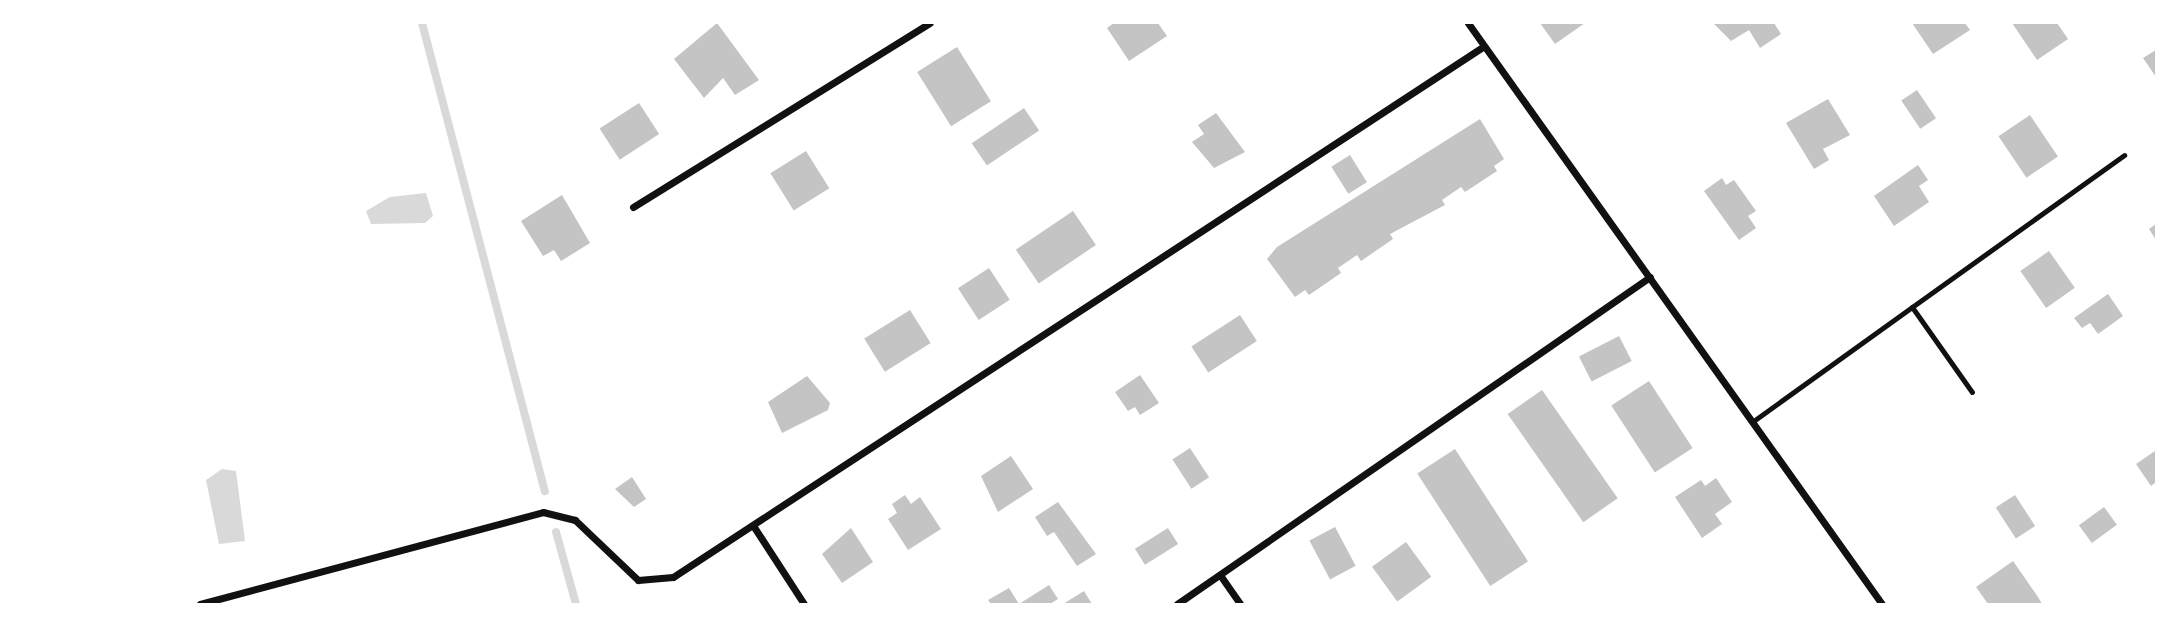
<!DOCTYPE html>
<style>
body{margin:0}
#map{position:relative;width:2179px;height:627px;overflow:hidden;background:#fff;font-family:"Zilla Slab",serif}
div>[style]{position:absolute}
.water>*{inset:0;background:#d9d9d9}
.stream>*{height:8px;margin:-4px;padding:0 4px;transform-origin:4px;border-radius:4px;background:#d9d9d9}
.building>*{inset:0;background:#c4c4c4;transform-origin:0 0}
.service>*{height:5px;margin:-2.5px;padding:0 2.5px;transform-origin:2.5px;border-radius:2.5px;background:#111}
.minor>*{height:7px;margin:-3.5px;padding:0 3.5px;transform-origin:3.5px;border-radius:3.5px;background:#111}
span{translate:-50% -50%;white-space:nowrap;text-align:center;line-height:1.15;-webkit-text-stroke:5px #fff;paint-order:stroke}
.frame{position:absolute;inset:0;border:24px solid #fff;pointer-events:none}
</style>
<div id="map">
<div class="water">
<div style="clip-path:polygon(426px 193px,433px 216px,425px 223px,371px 224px,366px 211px,390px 197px)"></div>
<div style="clip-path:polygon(222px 469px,236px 471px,245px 541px,219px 544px,206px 480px)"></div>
</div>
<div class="stream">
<div style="left:422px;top:23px;width:484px;rotate:75.3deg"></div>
<div style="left:556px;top:532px;width:75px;rotate:74.5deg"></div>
</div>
<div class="building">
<div style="clip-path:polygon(717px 23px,759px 80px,735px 95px,723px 78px,704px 98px,674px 59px)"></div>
<div style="clip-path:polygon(1114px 23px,1158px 23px,1167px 36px,1129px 61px,1107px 28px)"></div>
<div style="clip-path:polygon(1540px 23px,1585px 23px,1555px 44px)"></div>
<div style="clip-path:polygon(1713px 23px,1774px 23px,1781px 34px,1760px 48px,1749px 30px,1731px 41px)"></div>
<div style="clip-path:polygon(1912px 23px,1965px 23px,1970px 30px,1933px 54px)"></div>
<div style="clip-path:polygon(2012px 23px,2057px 23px,2068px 39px,2037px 60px)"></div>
<div style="left:957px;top:47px;width:64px;height:47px;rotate:58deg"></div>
<div style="clip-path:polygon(2156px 50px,2156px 77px,2143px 58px)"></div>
<div style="left:1917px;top:90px;width:34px;height:19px;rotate:56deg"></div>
<div style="clip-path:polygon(1828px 99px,1850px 135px,1823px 149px,1829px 160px,1814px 169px,1786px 123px)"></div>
<div style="left:639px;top:103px;width:37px;height:47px;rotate:57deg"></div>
<div style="left:1024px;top:108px;width:27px;height:63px;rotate:56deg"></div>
<div style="clip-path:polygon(1216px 113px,1245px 152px,1214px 168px,1192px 142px,1204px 134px,1198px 125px)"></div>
<div style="left:2030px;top:115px;width:50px;height:38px;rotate:56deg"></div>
<div style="clip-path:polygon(1480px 119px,1504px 159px,1494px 166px,1497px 171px,1465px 192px,1461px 187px,1442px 200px,1445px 205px,1390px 234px,1393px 239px,1361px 261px,1357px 255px,1338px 268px,1341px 273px,1309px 295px,1305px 290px,1295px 297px,1267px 259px,1277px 247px)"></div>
<div style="left:806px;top:151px;width:44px;height:42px;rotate:58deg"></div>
<div style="left:1350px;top:155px;width:32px;height:22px;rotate:58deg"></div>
<div style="clip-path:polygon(1918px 165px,1928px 180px,1919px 186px,1929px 202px,1894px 226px,1874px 196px)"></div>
<div style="clip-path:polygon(1722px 178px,1726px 185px,1734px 180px,1756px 211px,1748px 216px,1756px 228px,1739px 240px,1704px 191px)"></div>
<div style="clip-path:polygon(562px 195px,590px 243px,561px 261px,554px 250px,543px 256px,521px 221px)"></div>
<div style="left:1073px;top:211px;width:41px;height:69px;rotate:56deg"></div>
<div style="clip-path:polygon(2156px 224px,2156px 240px,2149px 229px)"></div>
<div style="left:2049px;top:251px;width:45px;height:35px;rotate:55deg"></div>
<div style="left:989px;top:268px;width:38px;height:37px;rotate:57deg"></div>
<div style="clip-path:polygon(2108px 294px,2123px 316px,2098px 334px,2090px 323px,2082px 328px,2074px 318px)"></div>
<div style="left:910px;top:310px;width:39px;height:54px;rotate:58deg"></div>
<div style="left:1240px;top:315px;width:31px;height:58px;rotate:57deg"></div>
<div style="left:1619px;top:336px;width:28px;height:45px;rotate:63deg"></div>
<div style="clip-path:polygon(1140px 375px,1159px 403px,1140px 415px,1135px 407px,1128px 411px,1115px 392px)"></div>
<div style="clip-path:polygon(807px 376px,830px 403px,828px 410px,782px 433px,768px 402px)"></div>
<div style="left:1649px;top:381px;width:80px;height:45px;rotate:57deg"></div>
<div style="left:1542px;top:390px;width:132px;height:42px;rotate:55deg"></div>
<div style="left:1190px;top:448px;width:35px;height:21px;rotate:57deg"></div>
<div style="left:1455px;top:449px;width:134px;height:45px;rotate:57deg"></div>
<div style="clip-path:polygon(2155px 451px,2156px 482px,2151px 486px,2136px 464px)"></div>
<div style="clip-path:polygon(1011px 456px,1033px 489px,998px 512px,981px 476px)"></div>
<div style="clip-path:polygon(632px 477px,646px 499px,634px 507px,615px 489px)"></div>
<div style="clip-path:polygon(1716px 478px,1732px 502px,1715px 514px,1722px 524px,1702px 538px,1675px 497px,1701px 480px,1705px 486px)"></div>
<div style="clip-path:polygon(905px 495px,911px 504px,920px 497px,941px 529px,908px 550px,888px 519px,897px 513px,892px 504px)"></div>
<div style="left:2015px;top:495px;width:37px;height:23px;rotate:57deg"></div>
<div style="clip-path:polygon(1058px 502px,1096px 554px,1077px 566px,1054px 532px,1047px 536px,1035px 517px)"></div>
<div style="left:2104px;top:507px;width:22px;height:31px;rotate:54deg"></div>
<div style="left:1335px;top:527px;width:44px;height:29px;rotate:62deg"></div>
<div style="clip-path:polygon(851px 528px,873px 562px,842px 583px,822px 554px)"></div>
<div style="left:1168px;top:528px;width:19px;height:39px;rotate:58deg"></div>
<div style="left:1406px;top:542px;width:43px;height:42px;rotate:54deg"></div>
<div style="clip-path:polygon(2013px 561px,2038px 597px,2042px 604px,1988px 604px,1976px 587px)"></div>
<div style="clip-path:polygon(1049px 585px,1058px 599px,1050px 604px,991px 604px,988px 600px,1009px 588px,1019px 604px)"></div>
<div style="clip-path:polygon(1084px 591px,1092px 604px,1063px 604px)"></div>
</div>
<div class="service">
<div style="left:1912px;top:307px;width:261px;rotate:-35.6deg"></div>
<div style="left:1752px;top:422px;width:197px;rotate:-35.7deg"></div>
<div style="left:1912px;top:307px;width:104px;rotate:54.8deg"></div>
</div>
<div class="minor">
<div style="left:1468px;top:23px;width:713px;rotate:54.53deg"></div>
<div style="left:633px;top:207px;width:349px;rotate:-31.8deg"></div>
<div style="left:754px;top:527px;width:92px;rotate:57deg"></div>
<div style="left:1220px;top:575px;width:35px;rotate:55deg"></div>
<div style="left:200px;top:604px;width:355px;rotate:-15deg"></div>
<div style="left:543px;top:512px;width:33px;rotate:14deg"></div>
<div style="left:575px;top:520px;width:87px;rotate:43.6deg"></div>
<div style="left:638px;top:580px;width:35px;rotate:-5deg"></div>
<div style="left:673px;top:577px;width:969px;rotate:-33.21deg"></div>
<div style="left:1177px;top:604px;width:575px;rotate:-34.66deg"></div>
</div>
<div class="frame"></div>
</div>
